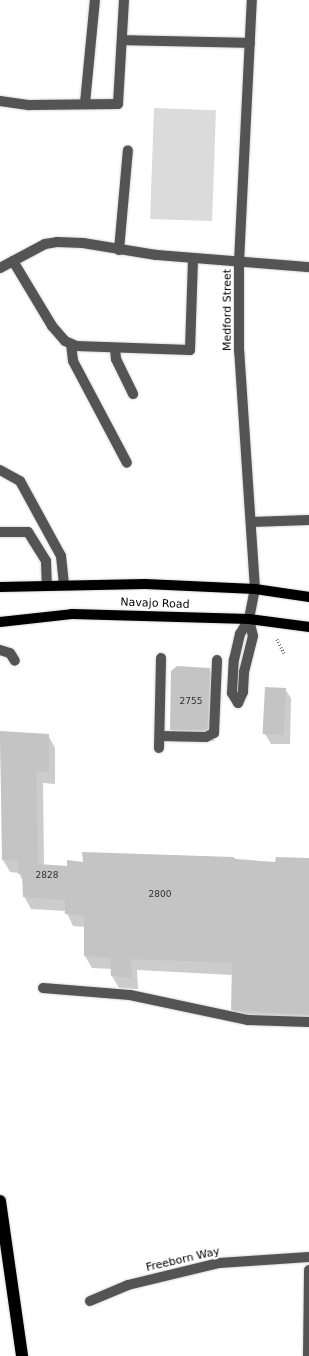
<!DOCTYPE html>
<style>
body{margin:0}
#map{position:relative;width:309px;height:1356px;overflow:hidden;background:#fff;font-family:"DejaVu Sans",sans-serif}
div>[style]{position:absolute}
.green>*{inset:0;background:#dbdbdb;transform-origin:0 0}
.shadow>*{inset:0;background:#0003}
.building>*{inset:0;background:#c4c4c4;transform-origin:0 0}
.path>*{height:2.5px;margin-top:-1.25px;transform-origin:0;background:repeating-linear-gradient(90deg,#767676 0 1px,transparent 0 3px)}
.roads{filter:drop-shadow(0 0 1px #dbdbdb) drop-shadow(0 0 1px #dbdbdb)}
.minor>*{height:10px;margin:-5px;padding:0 5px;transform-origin:5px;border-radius:5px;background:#545454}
.major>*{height:10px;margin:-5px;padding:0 5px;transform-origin:5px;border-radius:5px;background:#000}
.highway>*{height:12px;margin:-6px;padding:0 6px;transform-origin:6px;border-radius:6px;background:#000}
span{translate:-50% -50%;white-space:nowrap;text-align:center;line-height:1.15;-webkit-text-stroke:4px #fff;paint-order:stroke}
.number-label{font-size:9px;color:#313131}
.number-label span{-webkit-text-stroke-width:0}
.street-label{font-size:11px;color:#000}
</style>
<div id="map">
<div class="green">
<div style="left:154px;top:108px;width:62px;height:111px;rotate:2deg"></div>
</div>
<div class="shadow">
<div style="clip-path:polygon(177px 667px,209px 669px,216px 681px,214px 741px,178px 742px,171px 729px,173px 669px)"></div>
<div style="clip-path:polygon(266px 688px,285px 689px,291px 698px,290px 744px,271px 744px,265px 734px)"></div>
<div style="clip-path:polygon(0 732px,48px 735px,55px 748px,55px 784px,43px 783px,44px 865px,68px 867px,85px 863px,235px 860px,275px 863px,309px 859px,309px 1026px,239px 1022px,232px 1009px,233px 975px,137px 970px,138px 989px,119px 988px,112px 976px,112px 969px,92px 968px,85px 956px,85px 927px,73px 926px,66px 911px,31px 909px,24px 896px,23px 881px,19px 873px,10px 872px,3px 860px)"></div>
</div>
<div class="building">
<div style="clip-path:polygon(177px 666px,210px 668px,208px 729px,205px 730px,170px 730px,171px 671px)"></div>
<div style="left:265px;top:687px;width:21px;height:47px;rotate:3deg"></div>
<div style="clip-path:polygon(0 731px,49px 734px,49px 772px,36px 771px,38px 864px,67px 866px,67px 860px,83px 862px,82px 852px,233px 857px,236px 859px,275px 862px,276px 857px,309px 858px,309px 1015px,231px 1010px,232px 963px,131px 959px,132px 978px,111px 976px,110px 958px,84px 956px,84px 916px,65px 914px,65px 900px,23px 897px,22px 874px,18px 874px,18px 861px,2px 860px)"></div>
</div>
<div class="path">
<div style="left:277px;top:639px;width:16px;rotate:63deg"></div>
</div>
<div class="roads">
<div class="minor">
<div style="left:122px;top:40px;width:128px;rotate:1.3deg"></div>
<div style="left:0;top:101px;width:30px;rotate:8deg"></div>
<div style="left:30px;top:105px;width:88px;rotate:-0.7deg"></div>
<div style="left:118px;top:104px;width:104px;rotate:-86.7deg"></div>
<div style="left:85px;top:103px;width:103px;rotate:-84.5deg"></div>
<div style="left:119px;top:250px;width:100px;rotate:-84.9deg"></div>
<div style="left:13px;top:261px;width:76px;rotate:59deg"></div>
<div style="left:52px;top:326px;width:20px;rotate:49deg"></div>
<div style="left:65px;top:341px;width:12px;rotate:24deg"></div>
<div style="left:76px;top:346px;width:114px;rotate:2deg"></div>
<div style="left:190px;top:350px;width:92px;rotate:-88.1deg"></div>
<div style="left:0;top:268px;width:51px;rotate:-28.1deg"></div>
<div style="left:45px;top:244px;width:12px;rotate:-9deg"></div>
<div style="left:57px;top:242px;width:26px;rotate:2deg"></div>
<div style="left:83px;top:243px;width:74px;rotate:9.3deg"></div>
<div style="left:156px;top:255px;width:153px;rotate:4.5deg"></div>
<div style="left:71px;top:344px;width:17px;rotate:83deg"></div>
<div style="left:73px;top:361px;width:115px;rotate:62.1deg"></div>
<div style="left:115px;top:348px;width:11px;rotate:85deg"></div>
<div style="left:116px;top:359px;width:39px;rotate:64deg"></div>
<div style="left:0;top:470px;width:23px;rotate:29deg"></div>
<div style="left:20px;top:481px;width:85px;rotate:61.3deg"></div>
<div style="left:61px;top:556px;width:28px;rotate:84deg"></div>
<div style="left:251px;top:522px;width:58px;rotate:-2deg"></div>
<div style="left:0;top:532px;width:28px"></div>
<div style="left:28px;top:532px;width:34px;rotate:58deg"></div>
<div style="left:46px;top:561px;width:23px;rotate:88deg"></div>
<div style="left:249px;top:619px;width:17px;rotate:77deg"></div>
<div style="left:253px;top:636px;width:37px;rotate:104deg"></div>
<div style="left:244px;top:672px;width:20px;rotate:93deg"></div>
<div style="left:243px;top:692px;width:12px;rotate:114deg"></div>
<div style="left:238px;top:703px;width:12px;rotate:-121deg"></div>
<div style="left:232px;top:693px;width:33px;rotate:-87deg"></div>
<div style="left:234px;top:660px;width:27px;rotate:-77deg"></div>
<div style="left:240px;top:634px;width:17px;rotate:-59deg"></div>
<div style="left:249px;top:619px;width:31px;rotate:-79deg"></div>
<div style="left:255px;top:589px;width:239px;rotate:-93.8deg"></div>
<div style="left:239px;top:351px;width:89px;rotate:-90deg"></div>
<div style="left:239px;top:262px;width:262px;rotate:-87.2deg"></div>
<div style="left:0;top:650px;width:10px;rotate:17deg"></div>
<div style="left:10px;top:653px;width:9px;rotate:58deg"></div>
<div style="left:160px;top:736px;width:46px;rotate:1.2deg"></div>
<div style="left:206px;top:737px;width:9px;rotate:-27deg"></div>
<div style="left:214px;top:733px;width:73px;rotate:-87.6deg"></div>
<div style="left:159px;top:748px;width:90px;rotate:-88.7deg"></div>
<div style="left:43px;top:988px;width:87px;rotate:4.6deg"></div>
<div style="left:130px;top:995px;width:121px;rotate:12deg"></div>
<div style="left:248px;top:1020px;width:61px;rotate:1.9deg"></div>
<div style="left:90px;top:1301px;width:41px;rotate:-22.8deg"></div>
<div style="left:128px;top:1285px;width:94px;rotate:-13.6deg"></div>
<div style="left:219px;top:1263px;width:90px;rotate:-3.8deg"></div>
<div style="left:308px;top:1356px;width:86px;rotate:-89.3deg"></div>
</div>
<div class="major">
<div style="left:0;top:587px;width:145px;rotate:-1.2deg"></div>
<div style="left:145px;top:584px;width:110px;rotate:2.6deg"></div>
<div style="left:255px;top:589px;width:55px;rotate:8.4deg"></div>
<div style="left:0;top:622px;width:72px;rotate:-6.3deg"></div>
<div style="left:72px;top:614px;width:177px;rotate:1.6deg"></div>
<div style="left:249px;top:619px;width:61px;rotate:7.6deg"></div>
</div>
<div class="highway">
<div style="left:0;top:1201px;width:157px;rotate:81.9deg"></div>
</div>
</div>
<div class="number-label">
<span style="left:191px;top:701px">2755</span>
<span style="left:47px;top:875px">2828</span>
<span style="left:160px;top:894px">2800</span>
</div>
<div class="street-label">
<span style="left:228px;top:310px;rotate:-90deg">Medford Street</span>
<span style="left:155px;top:604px;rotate:2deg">Navajo Road</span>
<span style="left:183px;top:1260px;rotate:-13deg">Freeborn Way</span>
</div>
</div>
